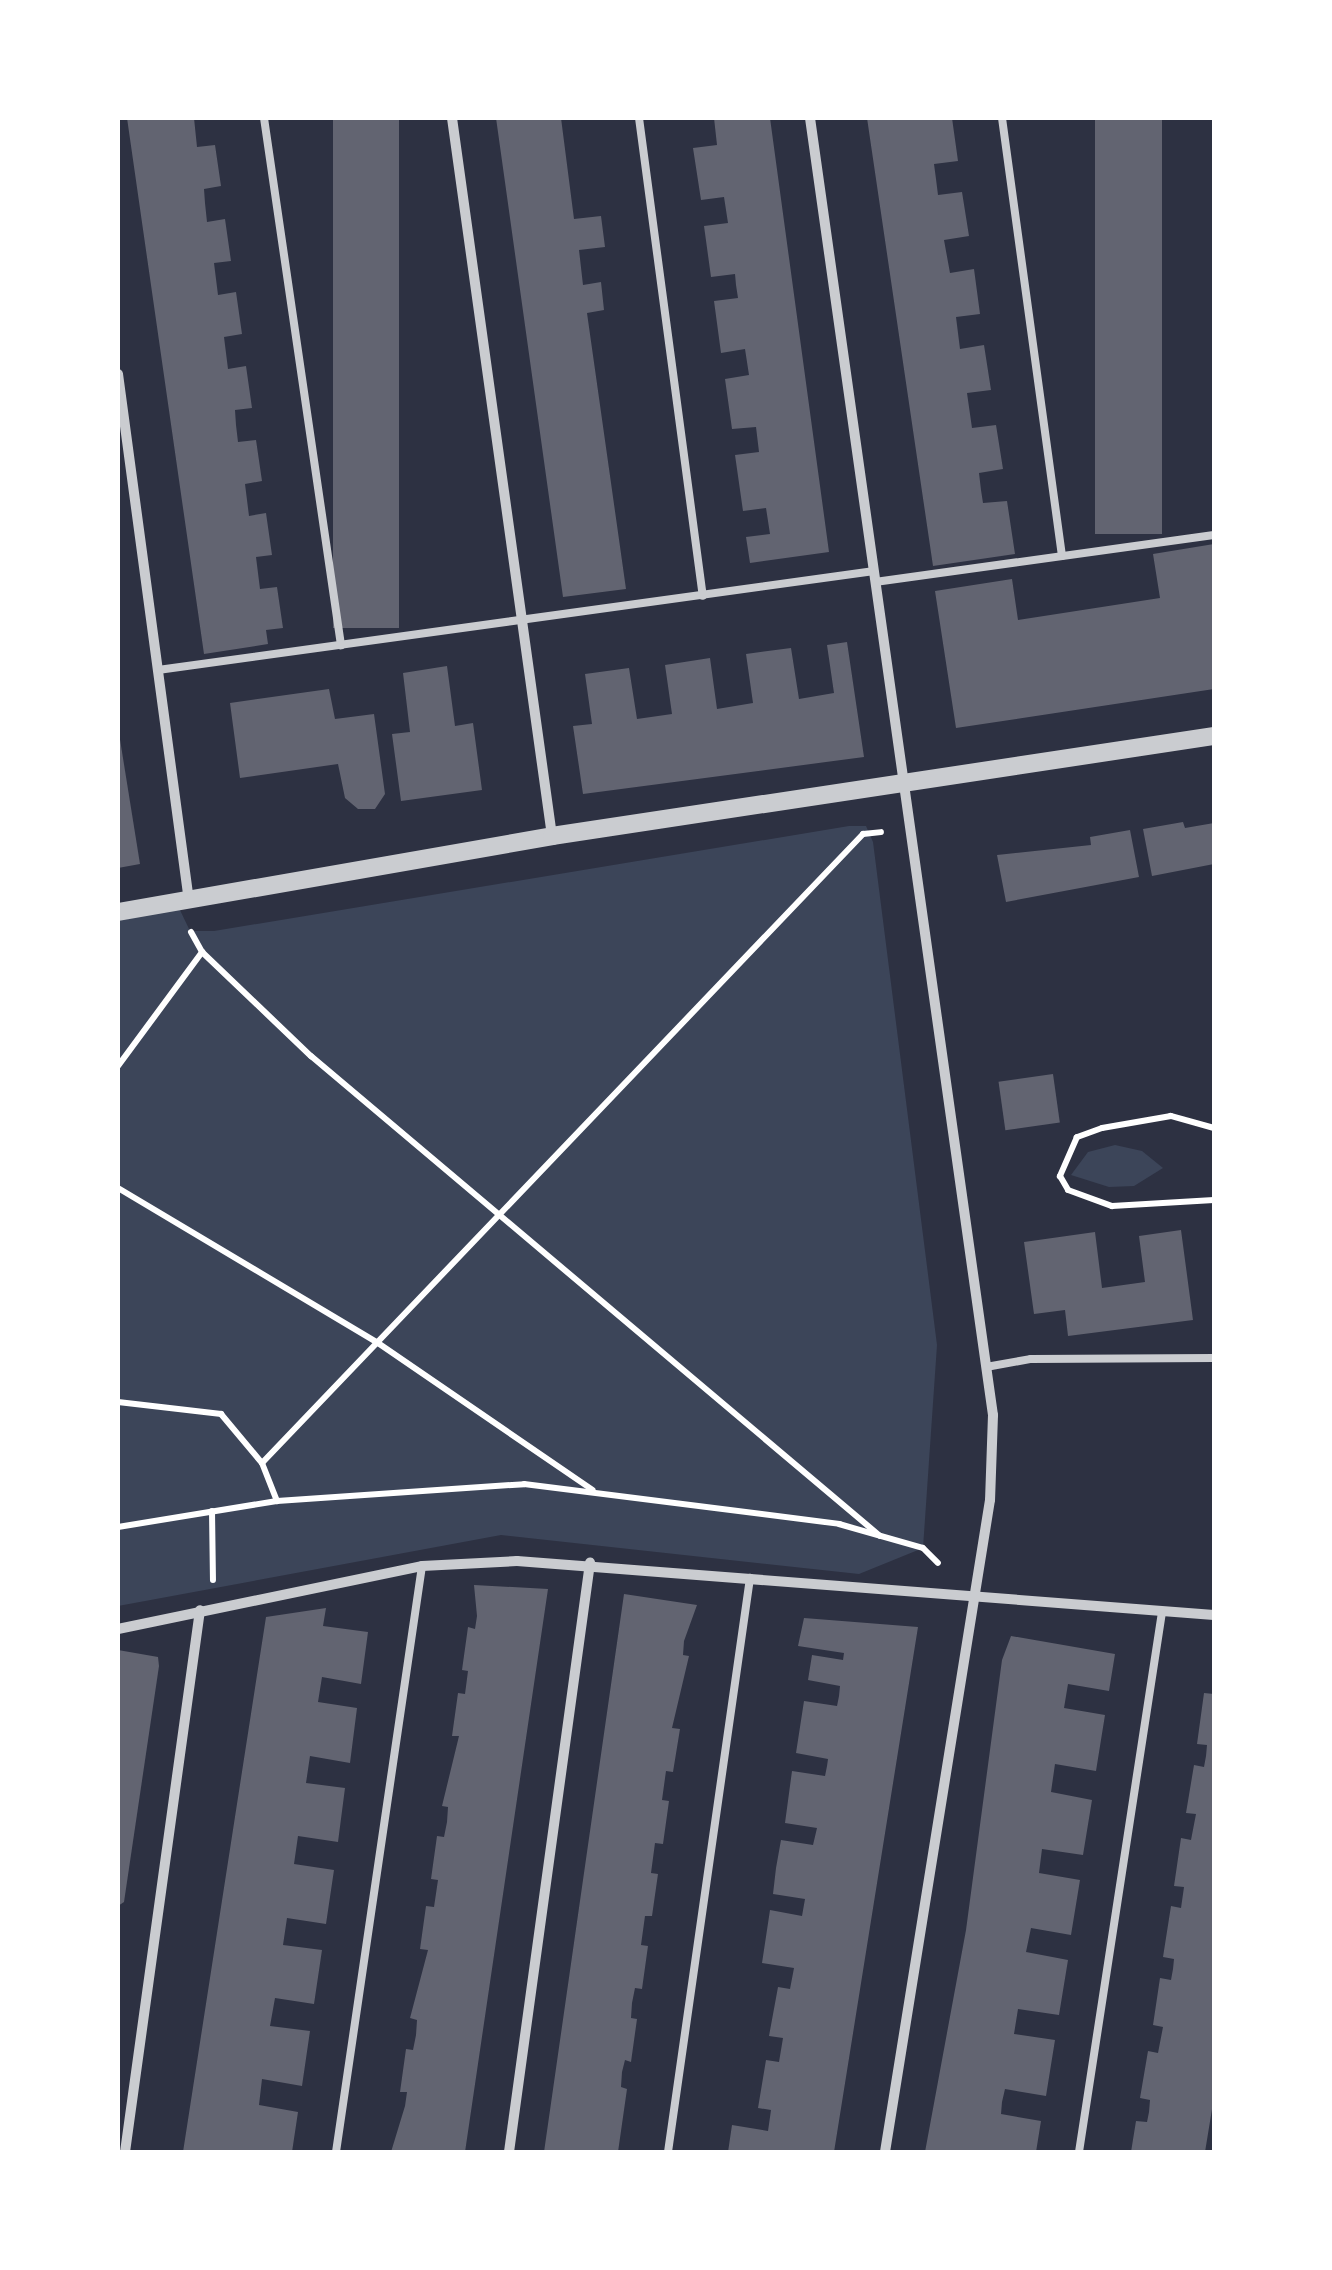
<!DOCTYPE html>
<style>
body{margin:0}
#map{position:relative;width:1332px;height:2270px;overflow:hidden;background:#2d3142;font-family:Montserrat,sans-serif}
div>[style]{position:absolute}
.green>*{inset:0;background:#3c4559}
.building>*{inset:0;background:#626471;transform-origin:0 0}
.path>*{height:6px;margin:-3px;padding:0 3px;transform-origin:3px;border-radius:3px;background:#fff}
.service>*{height:8px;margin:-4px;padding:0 4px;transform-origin:4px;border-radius:4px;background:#caccd0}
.minor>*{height:10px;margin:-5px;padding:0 5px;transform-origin:5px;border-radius:5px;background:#caccd0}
.tertiary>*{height:18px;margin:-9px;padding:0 9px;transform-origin:9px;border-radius:9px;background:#caccd0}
span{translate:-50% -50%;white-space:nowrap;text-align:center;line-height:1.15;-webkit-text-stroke:8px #fff;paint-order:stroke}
.frame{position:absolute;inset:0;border:120px solid #fff;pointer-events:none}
</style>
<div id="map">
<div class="green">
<div style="clip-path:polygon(849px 826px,866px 826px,873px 842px,937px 1345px,923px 1548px,859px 1574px,501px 1535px,118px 1606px,118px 919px,179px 908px,190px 931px,214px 931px)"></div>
<div style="clip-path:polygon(1115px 1145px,1142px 1151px,1163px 1168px,1134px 1186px,1109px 1187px,1071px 1175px,1088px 1152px)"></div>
</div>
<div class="building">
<div style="clip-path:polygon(127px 118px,194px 118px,197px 147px,215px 145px,221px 186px,204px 189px,205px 203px,207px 222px,225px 219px,231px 261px,214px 263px,218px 295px,236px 292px,242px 334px,224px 337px,228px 369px,246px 366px,252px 408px,235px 410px,236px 425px,238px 442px,256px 440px,262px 481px,245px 484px,249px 516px,266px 513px,272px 555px,256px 557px,260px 589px,277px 587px,283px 628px,266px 630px,268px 644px,204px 654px)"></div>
<div style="left:333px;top:118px;width:66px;height:510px"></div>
<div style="clip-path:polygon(496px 118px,561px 118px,574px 219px,601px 216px,605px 247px,579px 250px,583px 285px,601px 282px,604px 310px,587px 313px,626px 589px,563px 597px)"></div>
<div style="clip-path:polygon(714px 118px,770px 118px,829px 552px,750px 563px,746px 537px,770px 534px,766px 508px,743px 511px,735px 455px,759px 452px,756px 427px,732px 429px,725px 379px,749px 375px,745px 349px,721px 353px,714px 301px,738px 298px,736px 285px,735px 274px,711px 277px,704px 226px,728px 223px,724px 197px,701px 200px,693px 148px,717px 145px)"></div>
<div style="clip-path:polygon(867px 118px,952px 118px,958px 161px,934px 164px,936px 179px,938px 195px,962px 192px,969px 236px,944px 240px,950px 273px,974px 269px,980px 314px,956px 317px,960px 349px,984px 345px,991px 390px,967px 393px,972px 428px,996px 425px,1003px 469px,979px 473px,981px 490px,983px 503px,1007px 501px,1015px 554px,933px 566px)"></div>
<div style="left:1095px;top:118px;width:67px;height:416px"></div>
<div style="clip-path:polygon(1214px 544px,1214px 689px,956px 728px,935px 591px,1012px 579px,1018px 620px,1160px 598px,1153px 554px)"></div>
<div style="clip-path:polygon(847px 642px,864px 757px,583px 794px,573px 726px,592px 724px,585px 674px,629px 668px,637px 719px,672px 714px,665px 665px,710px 658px,717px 709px,753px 703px,746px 654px,791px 648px,799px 699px,834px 693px,827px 645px)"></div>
<div style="clip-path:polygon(447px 666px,455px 726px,473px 723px,482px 790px,401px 801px,392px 734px,410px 732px,403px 673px)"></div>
<div style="clip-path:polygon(329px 689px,335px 719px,374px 714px,385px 794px,375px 809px,358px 809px,345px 798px,338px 764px,240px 778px,230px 703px)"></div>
<div style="clip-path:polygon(118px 727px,140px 864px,118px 868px)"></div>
<div style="clip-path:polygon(1183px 822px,1185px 828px,1214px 823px,1214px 864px,1152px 876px,1143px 829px)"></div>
<div style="clip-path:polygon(1130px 830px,1139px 877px,1006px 902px,997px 855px,1091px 845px,1090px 837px)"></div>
<div style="left:1053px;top:1074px;width:49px;height:55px;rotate:82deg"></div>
<div style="clip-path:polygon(1181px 1230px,1193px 1320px,1068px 1336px,1065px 1310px,1034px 1314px,1024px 1242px,1095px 1232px,1102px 1288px,1145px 1282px,1139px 1236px)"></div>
<div style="clip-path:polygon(474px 1585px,548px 1589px,465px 2152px,391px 2152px,405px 2106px,407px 2092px,400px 2092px,406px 2049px,413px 2050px,416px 2035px,417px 2020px,410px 2018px,428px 1950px,420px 1949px,426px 1906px,434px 1907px,438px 1880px,431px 1879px,437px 1836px,444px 1837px,447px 1822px,448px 1807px,442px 1806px,459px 1736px,452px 1736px,458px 1693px,465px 1694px,468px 1671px,462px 1670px,468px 1627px,475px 1629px,477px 1616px)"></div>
<div style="clip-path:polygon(624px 1594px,697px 1605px,684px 1641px,683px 1655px,689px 1656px,672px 1728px,680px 1729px,673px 1772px,666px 1771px,662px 1800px,669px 1801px,663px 1844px,655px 1843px,651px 1873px,658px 1874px,652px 1916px,645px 1916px,641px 1945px,648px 1946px,642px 1989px,635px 1988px,632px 2003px,631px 2018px,637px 2019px,631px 2062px,625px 2060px,622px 2072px,621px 2087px,627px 2089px,618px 2152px,544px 2152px)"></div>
<div style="clip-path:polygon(326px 1608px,323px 1626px,368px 1632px,361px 1684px,322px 1677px,318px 1702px,357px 1708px,350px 1763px,310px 1756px,306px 1783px,345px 1788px,338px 1842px,298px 1836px,294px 1864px,334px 1870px,326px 1924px,287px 1918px,283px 1945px,322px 1950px,314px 2004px,275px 1998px,270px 2026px,310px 2031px,302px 2086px,262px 2079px,259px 2105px,298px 2112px,292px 2152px,183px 2152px,266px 1617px)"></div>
<div style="clip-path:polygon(804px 1618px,918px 1627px,834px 2152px,728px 2152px,732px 2125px,768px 2131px,771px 2110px,758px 2108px,766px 2060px,779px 2062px,783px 2038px,769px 2036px,778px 1987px,790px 1989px,794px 1968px,762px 1963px,770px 1910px,802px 1916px,805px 1899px,773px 1894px,776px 1868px,781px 1840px,813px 1845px,817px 1828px,785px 1823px,792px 1771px,825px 1776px,827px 1766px,828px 1759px,796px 1753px,804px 1701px,837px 1706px,839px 1696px,840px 1686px,808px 1680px,812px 1655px,843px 1660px,844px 1653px,798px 1646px)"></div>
<div style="clip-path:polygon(1011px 1636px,1115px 1654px,1109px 1691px,1068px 1684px,1064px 1708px,1105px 1715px,1096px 1771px,1055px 1764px,1051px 1792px,1092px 1800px,1083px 1855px,1042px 1849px,1039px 1873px,1080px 1880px,1071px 1935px,1031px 1928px,1026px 1952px,1068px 1960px,1059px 2015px,1018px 2009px,1014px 2034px,1055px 2040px,1046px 2096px,1005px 2089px,1002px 2102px,1001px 2114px,1041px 2121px,1036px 2152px,925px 2152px,966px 1930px,1002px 1660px)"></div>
<div style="clip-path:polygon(118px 1650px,158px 1657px,159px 1666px,124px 1902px,118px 1906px)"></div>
<div style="clip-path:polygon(1204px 1693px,1214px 1694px,1214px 2097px,1205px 2152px,1131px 2152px,1136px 2121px,1147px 2122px,1149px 2112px,1150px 2100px,1140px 2098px,1148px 2051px,1158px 2053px,1163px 2027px,1153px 2025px,1160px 1978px,1171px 1980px,1173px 1969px,1174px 1959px,1163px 1957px,1171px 1906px,1181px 1908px,1184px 1887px,1174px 1886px,1181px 1838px,1191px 1840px,1196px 1814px,1186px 1813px,1194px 1765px,1204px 1767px,1206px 1756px,1207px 1745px,1197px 1744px)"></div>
</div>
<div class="path">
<div style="left:191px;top:932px;width:23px;rotate:61deg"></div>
<div style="left:202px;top:952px;width:151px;rotate:43.7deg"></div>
<div style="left:311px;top:1056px;width:744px;rotate:40.15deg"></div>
<div style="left:118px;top:1066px;width:142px;rotate:-53.6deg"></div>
<div style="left:1214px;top:1128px;width:45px;rotate:-164.4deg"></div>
<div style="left:1171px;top:1116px;width:70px;rotate:170.1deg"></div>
<div style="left:1102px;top:1128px;width:27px;rotate:160deg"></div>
<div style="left:1077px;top:1137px;width:43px;rotate:113.6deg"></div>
<div style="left:1060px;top:1176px;width:16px;rotate:60deg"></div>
<div style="left:1068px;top:1190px;width:47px;rotate:20deg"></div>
<div style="left:1112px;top:1206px;width:102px;rotate:-3.4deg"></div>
<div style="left:118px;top:1188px;width:303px;rotate:30.8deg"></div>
<div style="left:378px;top:1343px;width:260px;rotate:34.4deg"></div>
<div style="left:118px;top:1402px;width:104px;rotate:6.6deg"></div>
<div style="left:221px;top:1414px;width:64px;rotate:50.1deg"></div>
<div style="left:262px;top:1463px;width:41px;rotate:68.5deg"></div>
<div style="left:262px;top:1463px;width:870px;rotate:-46.3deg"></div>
<div style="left:863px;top:834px;width:18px;rotate:-6deg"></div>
<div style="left:212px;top:1511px;width:69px;rotate:89.2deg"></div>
<div style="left:118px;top:1527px;width:161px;rotate:-9.3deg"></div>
<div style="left:277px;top:1501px;width:248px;rotate:-3.9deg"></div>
<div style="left:524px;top:1484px;width:318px;rotate:7.2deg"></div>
<div style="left:839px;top:1524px;width:87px;rotate:15.9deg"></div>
<div style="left:923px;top:1548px;width:21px;rotate:45deg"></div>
</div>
<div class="service">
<div style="left:264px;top:118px;width:533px;rotate:81.69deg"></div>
<div style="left:639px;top:118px;width:482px;rotate:82.4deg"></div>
<div style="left:1002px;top:118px;width:442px;rotate:82.2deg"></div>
<div style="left:875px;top:582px;width:342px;rotate:-7.9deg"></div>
<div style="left:158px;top:670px;width:723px;rotate:-7.87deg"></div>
<div style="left:986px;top:1367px;width:46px;rotate:-10.1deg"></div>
<div style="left:1031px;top:1359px;width:183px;rotate:-0.3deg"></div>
<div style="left:336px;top:2152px;width:592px;rotate:-81.65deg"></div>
<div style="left:668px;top:2152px;width:580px;rotate:-81.87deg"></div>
<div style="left:1079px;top:2152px;width:546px;rotate:-81.26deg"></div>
</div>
<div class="minor">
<div style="left:452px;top:118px;width:725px;rotate:82.07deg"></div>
<div style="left:810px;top:118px;width:1310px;rotate:81.97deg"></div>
<div style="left:993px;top:1415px;width:85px;rotate:92deg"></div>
<div style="left:990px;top:1500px;width:660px;rotate:99.15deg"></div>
<div style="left:118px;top:374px;width:532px;rotate:82.33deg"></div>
<div style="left:118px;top:1629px;width:310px;rotate:-11.7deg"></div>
<div style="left:422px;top:1566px;width:95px;rotate:-3deg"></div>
<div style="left:517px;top:1561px;width:699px;rotate:4.43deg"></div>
<div style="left:125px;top:2152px;width:547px;rotate:-82.12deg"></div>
<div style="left:509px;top:2152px;width:595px;rotate:-82.17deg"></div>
</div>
<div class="tertiary">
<div style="left:118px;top:912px;width:441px;rotate:-9.9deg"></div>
<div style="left:552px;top:836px;width:670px;rotate:-8.59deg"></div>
</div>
<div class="frame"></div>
</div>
